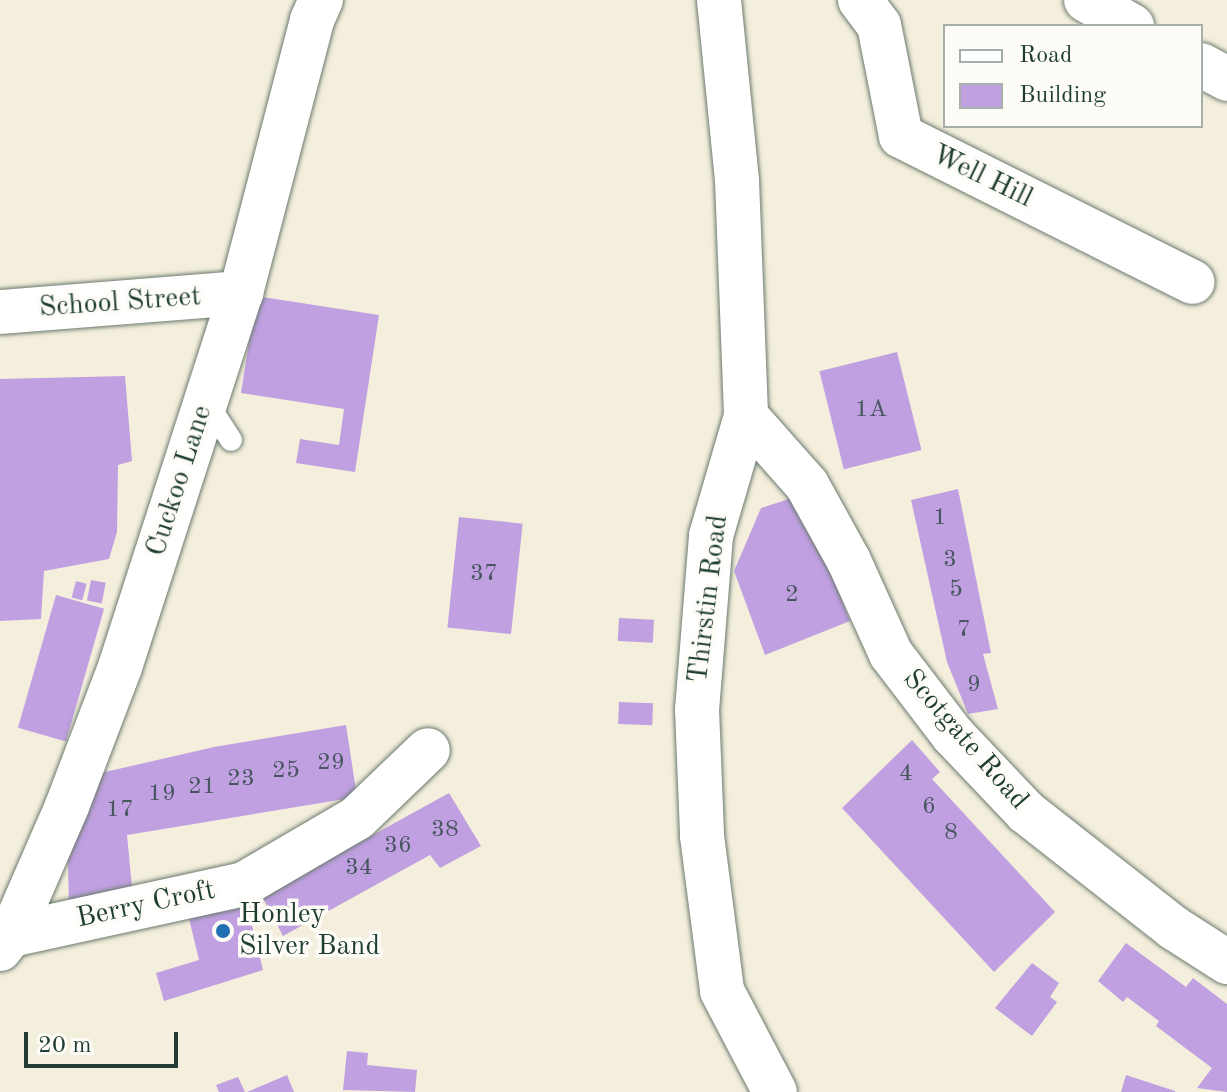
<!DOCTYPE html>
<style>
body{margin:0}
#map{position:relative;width:1227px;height:1092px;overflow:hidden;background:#f4efdc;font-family:"Old Standard TT",serif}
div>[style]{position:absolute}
.building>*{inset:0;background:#c0a0e1;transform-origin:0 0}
.roads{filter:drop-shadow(0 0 2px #6a7b6f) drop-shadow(0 0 2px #6a7b6f)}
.service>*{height:22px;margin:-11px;padding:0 11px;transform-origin:11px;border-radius:11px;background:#fff}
.minor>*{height:44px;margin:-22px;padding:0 22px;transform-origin:22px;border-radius:22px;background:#fff}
.tertiary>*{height:44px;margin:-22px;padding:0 22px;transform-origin:22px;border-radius:22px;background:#fff}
.dots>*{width:22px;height:22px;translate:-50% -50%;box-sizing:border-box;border:4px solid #fdfcf7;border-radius:50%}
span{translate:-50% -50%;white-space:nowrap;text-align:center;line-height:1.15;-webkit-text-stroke:7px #fdfcf7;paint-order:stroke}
.number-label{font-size:24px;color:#47565f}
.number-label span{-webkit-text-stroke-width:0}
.street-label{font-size:28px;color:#1f3d34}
.poi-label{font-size:28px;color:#1f3d34}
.left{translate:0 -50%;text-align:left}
.legend{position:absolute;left:943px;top:24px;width:260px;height:104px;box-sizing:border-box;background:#fdfcf7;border:2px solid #a4b0a9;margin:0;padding:10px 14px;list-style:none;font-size:24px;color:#1f3d34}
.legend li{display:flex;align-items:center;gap:16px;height:40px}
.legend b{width:40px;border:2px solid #a4b0a9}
.scale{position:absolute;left:24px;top:1032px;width:154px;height:36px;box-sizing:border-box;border:4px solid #1f3d34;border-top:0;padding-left:10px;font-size:24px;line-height:28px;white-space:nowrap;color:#1f3d34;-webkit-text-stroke:6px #fdfcf7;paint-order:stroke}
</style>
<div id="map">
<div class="building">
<div style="clip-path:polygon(256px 296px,379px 315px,355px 472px,296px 463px,300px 439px,339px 445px,344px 409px,241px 393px)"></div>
<div style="left:897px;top:352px;width:101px;height:80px;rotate:76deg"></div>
<div style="clip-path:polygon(125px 376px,132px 461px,118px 465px,117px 532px,109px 559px,44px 571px,41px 619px,0 621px,0 379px)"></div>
<div style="clip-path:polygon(958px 489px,991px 653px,983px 654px,998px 709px,968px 714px,947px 662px,911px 500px)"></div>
<div style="clip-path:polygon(801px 495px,850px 621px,765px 655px,734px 571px,761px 508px)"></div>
<div style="left:459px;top:517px;width:64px;height:111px;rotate:6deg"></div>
<div style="left:91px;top:580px;width:15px;height:21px;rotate:11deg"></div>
<div style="left:76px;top:581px;width:11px;height:17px;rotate:15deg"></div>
<div style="left:56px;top:595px;width:50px;height:138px;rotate:16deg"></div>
<div style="left:619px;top:618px;width:35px;height:23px;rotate:3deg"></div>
<div style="left:619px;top:702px;width:34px;height:22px;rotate:2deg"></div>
<div style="clip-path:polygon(346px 725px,357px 797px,127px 835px,132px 887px,69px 906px,67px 825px,92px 775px,214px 747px)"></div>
<div style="clip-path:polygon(912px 740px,940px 772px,932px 779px,1055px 912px,994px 972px,842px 808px)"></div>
<div style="clip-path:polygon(449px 793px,481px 846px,440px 868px,430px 855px,283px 936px,262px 896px)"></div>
<div style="clip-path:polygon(243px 889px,263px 970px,164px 1001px,156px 973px,199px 960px,185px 902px)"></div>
<div style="clip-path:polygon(1126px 943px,1186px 987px,1193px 978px,1227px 1004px,1227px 1092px,1197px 1088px,1212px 1068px,1156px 1026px,1159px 1021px,1127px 997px,1123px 1002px,1098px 981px)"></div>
<div style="clip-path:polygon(1032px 963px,1059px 983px,1050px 997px,1057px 1002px,1032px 1036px,995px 1008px)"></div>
<div style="clip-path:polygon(347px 1051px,368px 1053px,367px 1065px,417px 1070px,415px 1092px,343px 1090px)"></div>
<div style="clip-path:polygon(287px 1075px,294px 1092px,247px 1092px)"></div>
<div style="clip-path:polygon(1126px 1075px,1175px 1091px,1175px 1092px,1121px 1092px)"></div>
<div style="clip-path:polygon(238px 1077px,245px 1092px,219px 1092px,216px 1085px)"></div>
</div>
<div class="roads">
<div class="service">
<div style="left:207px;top:403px;width:44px;rotate:57deg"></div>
</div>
<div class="minor">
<div style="left:860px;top:0;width:31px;rotate:53deg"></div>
<div style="left:879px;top:25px;width:113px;rotate:78.8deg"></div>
<div style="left:901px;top:136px;width:326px;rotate:26.6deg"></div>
<div style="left:1086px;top:0;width:53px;rotate:29.5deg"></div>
<div style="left:1201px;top:65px;width:30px;rotate:28deg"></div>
<div style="left:0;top:312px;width:242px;rotate:-4.5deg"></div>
<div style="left:746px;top:416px;width:125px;rotate:106.3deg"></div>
<div style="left:711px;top:536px;width:174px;rotate:94.6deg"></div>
<div style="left:697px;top:709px;width:127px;rotate:87.7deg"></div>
<div style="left:702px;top:836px;width:156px;rotate:82.6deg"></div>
<div style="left:722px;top:991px;width:114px;rotate:62.3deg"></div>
<div style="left:11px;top:935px;width:239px;rotate:-12.3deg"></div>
<div style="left:244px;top:884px;width:131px;rotate:-30.3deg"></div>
<div style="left:357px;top:818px;width:98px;rotate:-43.8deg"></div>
<div style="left:0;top:949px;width:18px;rotate:-52deg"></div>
<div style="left:11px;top:935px;width:141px;rotate:-66.5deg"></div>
<div style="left:67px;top:806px;width:149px;rotate:-69.1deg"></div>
<div style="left:120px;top:667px;width:393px;rotate:-72.1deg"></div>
<div style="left:241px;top:293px;width:282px;rotate:-75.4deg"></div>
<div style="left:312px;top:20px;width:22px;rotate:-66deg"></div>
</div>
<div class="tertiary">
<div style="left:719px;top:0;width:181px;rotate:84.3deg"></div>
<div style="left:737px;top:180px;width:236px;rotate:87.8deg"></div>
<div style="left:746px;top:416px;width:92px;rotate:48.5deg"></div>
<div style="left:807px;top:485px;width:87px;rotate:61.1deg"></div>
<div style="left:849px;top:561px;width:102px;rotate:65.7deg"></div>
<div style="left:891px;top:654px;width:102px;rotate:52.6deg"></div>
<div style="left:953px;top:735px;width:106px;rotate:46.5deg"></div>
<div style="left:1026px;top:812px;width:188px;rotate:38.1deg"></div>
<div style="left:1174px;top:928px;width:63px;rotate:32.7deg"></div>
</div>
</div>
<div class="dots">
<div style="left:223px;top:931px;background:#1f6fb2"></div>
</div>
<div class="number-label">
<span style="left:871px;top:411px">1A</span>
<span style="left:940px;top:519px">1</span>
<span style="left:950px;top:561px">3</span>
<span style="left:484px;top:575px">37</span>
<span style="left:956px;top:591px">5</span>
<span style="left:792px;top:596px">2</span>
<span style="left:964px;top:631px">7</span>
<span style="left:974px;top:686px">9</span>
<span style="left:331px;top:764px">29</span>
<span style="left:286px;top:772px">25</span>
<span style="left:906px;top:775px">4</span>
<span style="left:241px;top:780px">23</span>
<span style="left:202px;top:788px">21</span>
<span style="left:162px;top:795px">19</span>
<span style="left:929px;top:808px">6</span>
<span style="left:120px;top:811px">17</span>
<span style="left:445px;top:831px">38</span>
<span style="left:951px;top:834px">8</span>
<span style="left:398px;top:847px">36</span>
<span style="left:359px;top:869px">34</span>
</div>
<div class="street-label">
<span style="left:982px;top:177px;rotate:26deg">Well Hill</span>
<span style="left:120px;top:303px;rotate:-4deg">School Street</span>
<span style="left:180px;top:481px;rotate:-72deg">Cuckoo Lane</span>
<span style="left:709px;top:599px;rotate:-83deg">Thirstin Road</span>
<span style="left:965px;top:740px;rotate:49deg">Scotgate Road</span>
<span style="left:146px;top:905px;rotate:-12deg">Berry Croft</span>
</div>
<div class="poi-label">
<span class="left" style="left:239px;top:931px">Honley<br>Silver Band</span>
</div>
<ul class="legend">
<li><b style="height:10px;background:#fff"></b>Road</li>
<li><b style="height:22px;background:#c0a0e1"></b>Building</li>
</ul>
<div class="scale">20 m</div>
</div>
